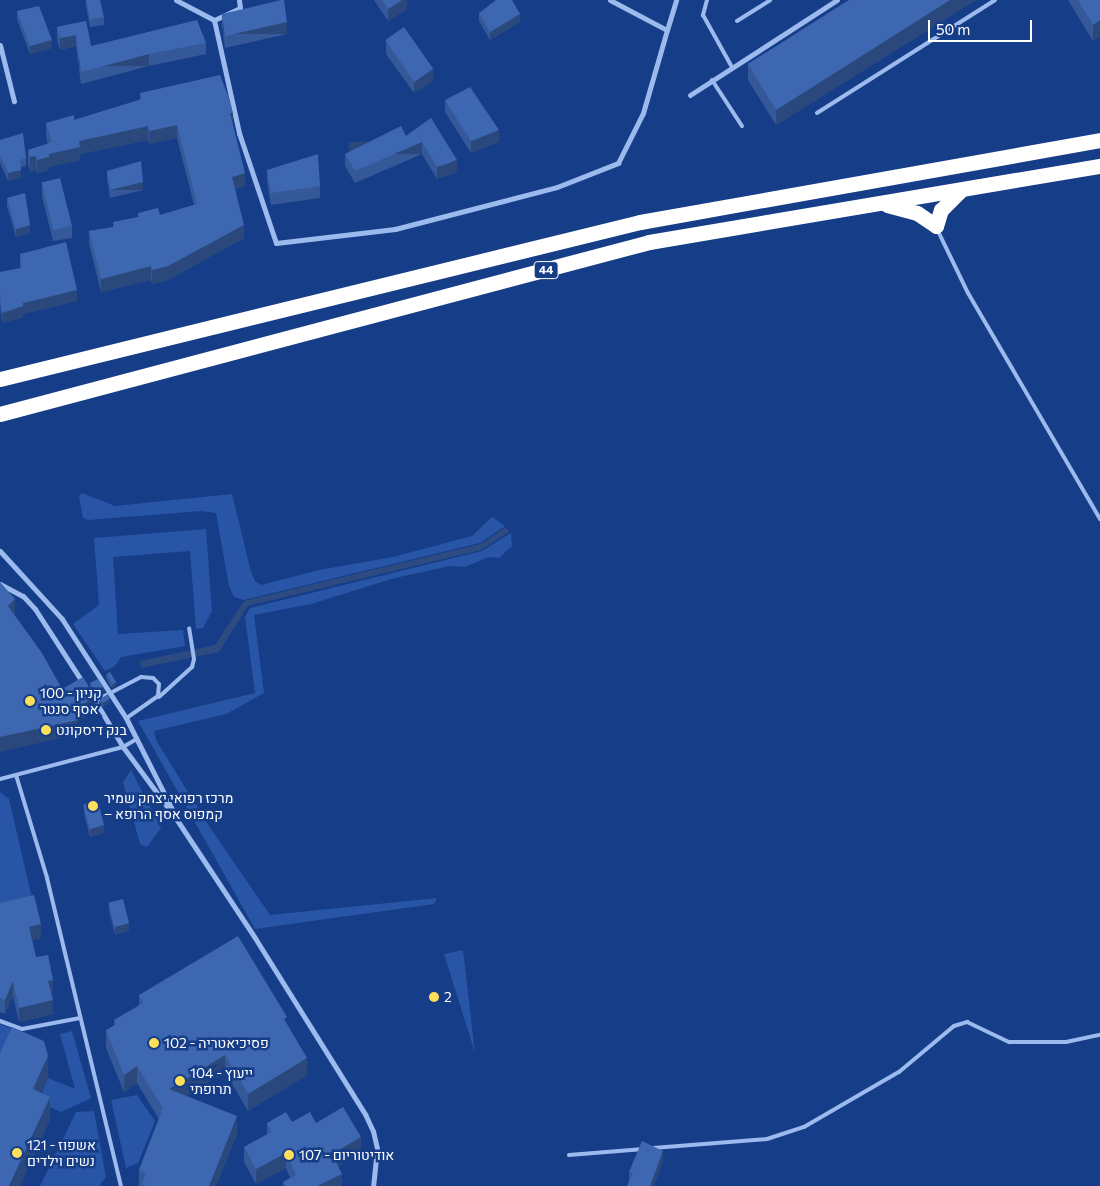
<!DOCTYPE html>
<meta charset="utf-8">
<style>
body{margin:0}
#map{position:relative;width:1100px;height:1186px;overflow:hidden;background:#163d87;font-family:Commissioner,Heebo,sans-serif}
div>[style]{position:absolute}
.green>*{inset:0;background:#2855a6}
.water>*{inset:0;background:#2d4a81}
.lane>*{height:4px;margin:-2px;padding:0 2px;transform-origin:2px;border-radius:2px;background:#9cbaee}
.street>*{height:5px;margin:-2.5px;padding:0 2.5px;transform-origin:2.5px;border-radius:2.5px;background:#9cbaee}
.highway>*{height:15px;margin:-7.5px;padding:0 7.5px;transform-origin:7.5px;border-radius:7.5px;background:#fff}
.wall>*{inset:0;background:#355998}
.shaded-wall>*{inset:0;background:#2b487c;transform-origin:0 0}
.building>*{inset:0;background:#3e67b1;transform-origin:0 0}
.dots>*{width:14px;height:14px;translate:-50% -50%;box-sizing:border-box;border:2px solid #163d87;border-radius:50%}
span{translate:-50% -50%;white-space:nowrap;text-align:center;line-height:1.15;-webkit-text-stroke:5px #163d87;paint-order:stroke}
.shield-label span{padding:1px 4px;background:#163d87;border:1px solid;border-radius:4px;-webkit-text-stroke-width:0}
.shield-label{font-size:12px;color:#fff;font-weight:700}
.poi-label{font-size:14px;color:#fff}
.left{translate:0 -50%;text-align:left}
.scale{position:absolute;left:928px;top:20px;width:104px;height:22px;box-sizing:border-box;border:2px solid #fff;border-top:0;padding-left:6px;font-size:15px;line-height:18px;white-space:nowrap;color:#fff;-webkit-text-stroke:4px #163d87;paint-order:stroke}
</style>
<div id="map">
<div class="green">
<div style="clip-path:polygon(232px 494px,251px 572px,255px 581px,261px 585px,319px 570px,393px 557px,472px 536px,492px 517px,505px 526px,480px 543px,244px 600px,234px 597px,229px 586px,216px 513px,201px 511px,88px 520px,83px 518px,79px 497px,82px 493px,87px 495px,115px 506px)"></div>
<div style="clip-path:polygon(206px 529px,212px 611px,203px 628px,196px 629px,190px 551px,113px 557px,118px 634px,183px 630px,185px 646px,121px 657px,115px 666px,105px 671px,73px 624px,99px 605px,94px 538px)"></div>
<div style="clip-path:polygon(511px 533px,512px 546px,499px 558px,489px 557px,465px 567px,450px 566px,395px 578px,311px 604px,254px 615px,264px 693px,226px 714px,154px 731px,156px 740px,209px 826px,270px 915px,437px 898px,434px 904px,255px 929px,138px 721px,255px 693px,245px 617px,250px 608px,482px 551px)"></div>
<div style="clip-path:polygon(131px 770px,161px 828px,147px 847px,140px 844px,123px 782px)"></div>
<div style="clip-path:polygon(0 792px,9px 799px,34px 907px,0 916px)"></div>
<div style="clip-path:polygon(463px 950px,475px 1053px,444px 954px)"></div>
<div style="clip-path:polygon(0 1024px,13px 1029px,0 1061px)"></div>
<div style="clip-path:polygon(72px 1031px,91px 1098px,61px 1112px,38px 1102px,48px 1078px,75px 1089px,60px 1034px)"></div>
<div style="clip-path:polygon(137px 1095px,155px 1121px,138px 1163px,126px 1168px,111px 1100px)"></div>
<div style="clip-path:polygon(94px 1111px,106px 1177px,99px 1186px,40px 1186px,76px 1112px)"></div>
</div>
<div class="water">
<div style="clip-path:polygon(506px 527px,509px 532px,481px 550px,248px 606px,219px 652px,141px 668px,140px 661px,215px 645px,244px 601px,480px 544px)"></div>
</div>
<div class="lane">
<div style="left:707px;top:0;width:16px;rotate:105deg"></div>
<div style="left:703px;top:15px;width:60px;rotate:60.9deg"></div>
<div style="left:737px;top:21px;width:39px;rotate:-32deg"></div>
<div style="left:712px;top:80px;width:55px;rotate:56.9deg"></div>
<div style="left:817px;top:113px;width:211px;rotate:-32.4deg"></div>
<div style="left:937px;top:229px;width:71px;rotate:64.2deg"></div>
<div style="left:968px;top:293px;width:262px;rotate:59.7deg"></div>
<div style="left:159px;top:697px;width:45px;rotate:-42.3deg"></div>
<div style="left:192px;top:667px;width:8px;rotate:-76deg"></div>
<div style="left:194px;top:659px;width:31px;rotate:-99deg"></div>
<div style="left:95px;top:701px;width:52px;rotate:-27.6deg"></div>
<div style="left:141px;top:677px;width:12px;rotate:5deg"></div>
<div style="left:153px;top:678px;width:8px;rotate:45deg"></div>
<div style="left:159px;top:684px;width:12px;rotate:95deg"></div>
<div style="left:158px;top:696px;width:39px;rotate:145deg"></div>
<div style="left:16px;top:775px;width:108px;rotate:73.2deg"></div>
<div style="left:47px;top:878px;width:317px;rotate:76.5deg"></div>
<div style="left:0;top:779px;width:127px;rotate:-14.6deg"></div>
<div style="left:123px;top:747px;width:16px;rotate:-30deg"></div>
<div style="left:0;top:1021px;width:23px;rotate:20deg"></div>
<div style="left:22px;top:1029px;width:59px;rotate:-10.7deg"></div>
<div style="left:653px;top:1148px;width:114px;rotate:-4.5deg"></div>
<div style="left:767px;top:1139px;width:39px;rotate:-18deg"></div>
<div style="left:804px;top:1127px;width:110px;rotate:-30.1deg"></div>
<div style="left:899px;top:1072px;width:72px;rotate:-39.9deg"></div>
<div style="left:954px;top:1026px;width:14px;rotate:-17deg"></div>
<div style="left:967px;top:1022px;width:47px;rotate:25.5deg"></div>
<div style="left:1009px;top:1042px;width:57px"></div>
<div style="left:1066px;top:1042px;width:35px;rotate:-12deg"></div>
<div style="left:569px;top:1155px;width:75px;rotate:-4.6deg"></div>
</div>
<div class="street">
<div style="left:176px;top:0;width:43px;rotate:27.8deg"></div>
<div style="left:239px;top:0;width:8px;rotate:83deg"></div>
<div style="left:240px;top:8px;width:29px;rotate:155deg"></div>
<div style="left:214px;top:20px;width:116px;rotate:77.5deg"></div>
<div style="left:239px;top:133px;width:116px;rotate:71.4deg"></div>
<div style="left:276px;top:243px;width:120px;rotate:-6.7deg"></div>
<div style="left:395px;top:229px;width:167px;rotate:-14.5deg"></div>
<div style="left:557px;top:187px;width:66px;rotate:-21.5deg"></div>
<div style="left:618px;top:163px;width:56px;rotate:-63.4deg"></div>
<div style="left:643px;top:113px;width:86px;rotate:-73.9deg"></div>
<div style="left:610px;top:0;width:64px;rotate:27.8deg"></div>
<div style="left:667px;top:30px;width:31px;rotate:-73deg"></div>
<div style="left:0;top:45px;width:58px;rotate:76deg"></div>
<div style="left:690px;top:95px;width:175px;rotate:-32.9deg"></div>
<div style="left:0;top:551px;width:92px;rotate:47.6deg"></div>
<div style="left:62px;top:619px;width:118px;rotate:57.1deg"></div>
<div style="left:126px;top:718px;width:104px;rotate:63.2deg"></div>
<div style="left:0;top:584px;width:26px;rotate:28deg"></div>
<div style="left:23px;top:596px;width:18px;rotate:47deg"></div>
<div style="left:35px;top:609px;width:88px;rotate:57deg"></div>
<div style="left:92px;top:696px;width:60px;rotate:58.7deg"></div>
<div style="left:123px;top:747px;width:91px;rotate:53.5deg"></div>
<div style="left:177px;top:820px;width:141px;rotate:56.5deg"></div>
<div style="left:255px;top:938px;width:208px;rotate:58deg"></div>
<div style="left:365px;top:1114px;width:19px;rotate:65deg"></div>
<div style="left:373px;top:1131px;width:18px;rotate:77deg"></div>
<div style="left:377px;top:1149px;width:37px;rotate:96deg"></div>
</div>
<div class="highway">
<div style="left:887px;top:205px;width:31px;rotate:15deg"></div>
<div style="left:917px;top:213px;width:23px;rotate:34deg"></div>
<div style="left:936px;top:226px;width:17px;rotate:-73deg"></div>
<div style="left:941px;top:210px;width:28px;rotate:-45deg"></div>
<div style="left:0;top:379px;width:659px;rotate:-13.78deg"></div>
<div style="left:640px;top:222px;width:467px;rotate:-10.1deg"></div>
<div style="left:0;top:414px;width:671px;rotate:-14.84deg"></div>
<div style="left:649px;top:242px;width:457px;rotate:-9.6deg"></div>
</div>
<div class="wall">
<div style="clip-path:polygon(86px 0,104px 17px,104px 25px,90px 27px,86px 6px)"></div>
<div style="clip-path:polygon(374px 0,407px 0,407px 9px,388px 21px)"></div>
<div style="clip-path:polygon(849px 0,976px 0,776px 125px,748px 80px,748px 64px)"></div>
<div style="clip-path:polygon(1068px 0,1100px 0,1100px 36px,1093px 41px)"></div>
<div style="clip-path:polygon(17px 11px,52px 48px,30px 54px,17px 19px)"></div>
<div style="clip-path:polygon(479px 13px,520px 22px,490px 40px,479px 21px)"></div>
<div style="clip-path:polygon(222px 14px,287px 34px,225px 48px,222px 26px)"></div>
<div style="clip-path:polygon(86px 21px,91px 46px,206px 43px,206px 54px,149px 66px,81px 84px,76px 46px,60px 50px,57px 39px,57px 27px)"></div>
<div style="clip-path:polygon(386px 42px,433px 81px,414px 93px,386px 54px)"></div>
<div style="clip-path:polygon(140px 93px,233px 126px,245px 186px,235px 189px,244px 238px,168px 280px,152px 284px,151px 280px,101px 292px,89px 244px,89px 231px,113px 227px,113px 222px,138px 217px,138px 213px,160px 215px,194px 205px,177px 138px,149px 144px,148px 140px,80px 154px,80px 160px,49px 167px,49px 170px,37px 173px,36px 170px,30px 171px,28px 163px,28px 150px,48px 144px,46px 136px,46px 123px,74px 120px,140px 100px)"></div>
<div style="clip-path:polygon(445px 100px,499px 142px,471px 153px,445px 112px)"></div>
<div style="clip-path:polygon(431px 118px,457px 172px,437px 179px,422px 154px,355px 183px,345px 166px,345px 154px,406px 136px)"></div>
<div style="clip-path:polygon(0 140px,26px 158px,26px 166px,21px 167px,21px 178px,8px 181px,0 163px)"></div>
<div style="clip-path:polygon(267px 170px,320px 186px,320px 198px,271px 205px,267px 182px)"></div>
<div style="clip-path:polygon(107px 171px,143px 190px,110px 198px,107px 179px)"></div>
<div style="clip-path:polygon(42px 185px,72px 226px,72px 238px,53px 241px,42px 197px)"></div>
<div style="clip-path:polygon(7px 198px,30px 233px,16px 237px,7px 206px)"></div>
<div style="clip-path:polygon(20px 254px,77px 301px,23px 314px,23px 317px,2px 323px,0 305px,0 272px,20px 268px)"></div>
<div style="clip-path:polygon(106px 674px,116px 686px,112px 688px,106px 678px)"></div>
<div style="clip-path:polygon(90px 683px,104px 692px,96px 696px,90px 687px)"></div>
<div style="clip-path:polygon(100px 699px,110px 702px,103px 707px,100px 703px)"></div>
<div style="clip-path:polygon(84px 805px,104px 833px,90px 837px,84px 813px)"></div>
<div style="clip-path:polygon(0 903px,41px 938px,32px 940px,36px 957px,53px 994px,51px 994px,53px 1014px,19px 1022px,13px 996px,5px 1014px,0 1012px)"></div>
<div style="clip-path:polygon(109px 903px,129px 931px,115px 935px,109px 911px)"></div>
<div style="clip-path:polygon(139px 995px,287px 1024px,307px 1075px,248px 1111px,225px 1072px,186px 1096px,237px 1134px,216px 1186px,139px 1186px,139px 1170px,159px 1119px,137px 1083px,124px 1092px,106px 1048px,106px 1030px,114px 1026px,114px 1020px,139px 1006px)"></div>
<div style="clip-path:polygon(292px 1122px,316px 1123px,361px 1152px,338px 1166px,342px 1186px,283px 1186px,283px 1182px,290px 1178px,286px 1168px,256px 1184px,244px 1162px,244px 1147px,267px 1135px,267px 1123px)"></div>
<div style="clip-path:polygon(663px 1162px,629px 1183px,629px 1172px)"></div>
</div>
<div class="shaded-wall">
<div style="clip-path:polygon(402px 0,407px 0,407px 9px,388px 21px,388px 9px)"></div>
<div style="clip-path:polygon(950px 0,976px 0,776px 125px,776px 110px)"></div>
<div style="clip-path:polygon(520px 14px,520px 22px,490px 40px,490px 32px)"></div>
<div style="clip-path:polygon(1100px 20px,1100px 36px,1093px 41px,1093px 25px)"></div>
<div style="left:287px;top:22px;width:12px;height:64px;rotate:90deg"></div>
<div style="clip-path:polygon(76px 35px,76px 46px,60px 50px,60px 38px)"></div>
<div style="clip-path:polygon(52px 40px,52px 48px,30px 54px,30px 46px)"></div>
<div style="left:149px;top:54px;width:12px;height:70px;rotate:90deg"></div>
<div style="clip-path:polygon(433px 69px,433px 81px,414px 93px,414px 81px)"></div>
<div style="clip-path:polygon(230px 113px,233px 113px,233px 126px)"></div>
<div style="clip-path:polygon(177px 125px,177px 138px,149px 144px,149px 131px)"></div>
<div style="clip-path:polygon(148px 126px,148px 140px,80px 154px,80px 160px,49px 167px,49px 170px,37px 173px,37px 160px,49px 154px,79px 141px)"></div>
<div style="clip-path:polygon(499px 130px,499px 142px,471px 153px,471px 141px)"></div>
<div style="left:422px;top:142px;width:12px;height:73px;rotate:90deg"></div>
<div style="left:36px;top:156px;width:14px;height:6px;rotate:90deg"></div>
<div style="clip-path:polygon(457px 160px,457px 172px,437px 179px,437px 167px)"></div>
<div style="clip-path:polygon(21px 170px,21px 178px,8px 181px,8px 173px)"></div>
<div style="clip-path:polygon(245px 173px,245px 186px,232px 190px,232px 177px)"></div>
<div style="left:143px;top:182px;width:8px;height:34px;rotate:90deg"></div>
<div style="clip-path:polygon(30px 225px,30px 233px,16px 237px,16px 229px)"></div>
<div style="clip-path:polygon(244px 225px,244px 238px,168px 280px,152px 284px,152px 270px)"></div>
<div style="clip-path:polygon(151px 266px,151px 280px,101px 292px,101px 279px)"></div>
<div style="clip-path:polygon(77px 290px,77px 301px,23px 314px,23px 317px,2px 323px,2px 313px,23px 303px)"></div>
<div style="clip-path:polygon(15px 599px,15px 614px,8px 621px,8px 606px)"></div>
<div style="clip-path:polygon(116px 682px,116px 686px,112px 688px,112px 684px)"></div>
<div style="clip-path:polygon(104px 688px,104px 692px,96px 696px,96px 692px)"></div>
<div style="clip-path:polygon(95px 697px,95px 711px,78px 721px,78px 734px,0 752px,0 737px,73px 710px)"></div>
<div style="clip-path:polygon(110px 698px,110px 702px,103px 707px,103px 703px)"></div>
<div style="clip-path:polygon(104px 825px,104px 833px,90px 837px,90px 829px)"></div>
<div style="clip-path:polygon(129px 923px,129px 931px,115px 935px,115px 927px)"></div>
<div style="clip-path:polygon(41px 924px,41px 938px,29px 941px,29px 927px)"></div>
<div style="left:53px;top:980px;width:14px;height:5px;rotate:90deg"></div>
<div style="clip-path:polygon(13px 981px,13px 996px,5px 1014px,5px 1000px)"></div>
<div style="clip-path:polygon(53px 1000px,53px 1014px,19px 1022px,19px 1008px)"></div>
<div style="clip-path:polygon(225px 1055px,225px 1072px,169px 1106px,169px 1089px)"></div>
<div style="clip-path:polygon(48px 1056px,48px 1078px,33px 1112px,33px 1089px)"></div>
<div style="clip-path:polygon(307px 1058px,307px 1075px,248px 1111px,248px 1094px)"></div>
<div style="clip-path:polygon(137px 1066px,137px 1083px,124px 1092px,124px 1075px)"></div>
<div style="clip-path:polygon(50px 1097px,50px 1120px,20px 1186px,9px 1186px)"></div>
<div style="clip-path:polygon(237px 1116px,237px 1134px,216px 1186px,209px 1186px)"></div>
<div style="clip-path:polygon(361px 1137px,361px 1152px,332px 1169px,332px 1154px)"></div>
<div style="clip-path:polygon(663px 1151px,663px 1162px,654px 1186px,650px 1186px)"></div>
<div style="clip-path:polygon(286px 1153px,286px 1168px,256px 1184px,256px 1169px)"></div>
<div style="clip-path:polygon(342px 1174px,342px 1186px,317px 1186px)"></div>
</div>
<div class="building">
<div style="clip-path:polygon(86px 0,100px 0,104px 17px,90px 19px)"></div>
<div style="clip-path:polygon(281px 0,284px 0,287px 22px,225px 36px,222px 14px)"></div>
<div style="clip-path:polygon(382px 0,402px 0,388px 9px)"></div>
<div style="clip-path:polygon(496px 0,512px 0,520px 14px,490px 32px,479px 13px)"></div>
<div style="clip-path:polygon(849px 0,950px 0,776px 110px,748px 64px)"></div>
<div style="clip-path:polygon(1078px 0,1100px 0,1100px 20px,1093px 25px)"></div>
<div style="clip-path:polygon(39px 6px,52px 40px,30px 46px,17px 11px)"></div>
<div style="clip-path:polygon(197px 20px,206px 43px,149px 54px,81px 72px,76px 35px,60px 38px,57px 27px,86px 21px,91px 46px)"></div>
<div style="left:404px;top:27px;width:51px;height:23px;rotate:55deg"></div>
<div style="clip-path:polygon(220px 75px,230px 101px,233px 113px,230px 113px,245px 173px,232px 177px,244px 225px,168px 266px,152px 270px,151px 266px,101px 279px,89px 231px,114px 227px,113px 222px,139px 217px,138px 213px,158px 208px,160px 215px,197px 204px,177px 125px,149px 131px,148px 126px,79px 141px,80px 147px,49px 154px,49px 157px,37px 160px,36px 156px,30px 157px,28px 150px,52px 142px,46px 123px,74px 115px,74px 120px,142px 99px,140px 93px)"></div>
<div style="clip-path:polygon(470px 87px,499px 130px,471px 141px,445px 100px)"></div>
<div style="clip-path:polygon(431px 118px,457px 160px,437px 167px,422px 142px,355px 171px,345px 154px,401px 126px,406px 136px)"></div>
<div style="clip-path:polygon(23px 133px,26px 158px,20px 160px,21px 170px,8px 173px,0 155px,0 140px)"></div>
<div style="clip-path:polygon(318px 154px,320px 186px,271px 193px,267px 170px)"></div>
<div style="clip-path:polygon(141px 161px,143px 182px,110px 190px,107px 171px)"></div>
<div style="left:60px;top:178px;width:49px;height:19px;rotate:76deg"></div>
<div style="clip-path:polygon(25px 193px,30px 225px,16px 229px,7px 198px)"></div>
<div style="clip-path:polygon(66px 242px,77px 290px,23px 303px,23px 306px,2px 313px,0 294px,0 272px,22px 268px,20px 254px)"></div>
<div style="clip-path:polygon(0 582px,15px 599px,8px 606px,42px 653px,62px 689px,83px 677px,95px 697px,73px 710px,78px 720px,0 737px)"></div>
<div style="left:110px;top:672px;width:12px;height:4px;rotate:59deg"></div>
<div style="clip-path:polygon(98px 679px,104px 688px,96px 692px,90px 683px)"></div>
<div style="clip-path:polygon(108px 694px,110px 698px,103px 703px,100px 699px)"></div>
<div style="left:98px;top:801px;width:25px;height:15px;rotate:76deg"></div>
<div style="clip-path:polygon(34px 895px,41px 924px,29px 927px,36px 957px,48px 955px,53px 980px,48px 981px,53px 1000px,19px 1008px,13px 981px,5px 1000px,0 998px,0 903px)"></div>
<div style="left:123px;top:899px;width:25px;height:15px;rotate:76deg"></div>
<div style="clip-path:polygon(238px 936px,287px 1017px,284px 1019px,307px 1058px,248px 1094px,225px 1055px,169px 1089px,237px 1116px,209px 1186px,147px 1186px,142px 1184px,146px 1173px,139px 1170px,163px 1108px,137px 1066px,124px 1075px,106px 1030px,117px 1024px,114px 1020px,143px 1003px,139px 995px)"></div>
<div style="clip-path:polygon(12px 1027px,44px 1041px,48px 1056px,33px 1089px,50px 1097px,9px 1186px,0 1186px,0 1053px)"></div>
<div style="clip-path:polygon(343px 1107px,361px 1137px,332px 1154px,342px 1174px,317px 1186px,286px 1186px,283px 1182px,296px 1175px,286px 1153px,256px 1169px,244px 1147px,271px 1132px,267px 1123px,286px 1112px,292px 1122px,310px 1112px,316px 1123px)"></div>
<div style="clip-path:polygon(642px 1141px,663px 1151px,650px 1186px,627px 1186px,633px 1173px,629px 1172px)"></div>
</div>
<div class="dots">
<div style="left:30px;top:701px;background:#ffdf59"></div>
<div style="left:46px;top:730px;background:#ffdf59"></div>
<div style="left:93px;top:806px;background:#ffdf59"></div>
<div style="left:434px;top:997px;background:#ffdf59"></div>
<div style="left:154px;top:1043px;background:#ffdf59"></div>
<div style="left:180px;top:1081px;background:#ffdf59"></div>
<div style="left:17px;top:1153px;background:#ffdf59"></div>
<div style="left:289px;top:1155px;background:#ffdf59"></div>
</div>
<div class="shield-label">
<span style="left:546px;top:270px">44</span>
</div>
<div class="poi-label">
<span class="left" style="left:40px;top:701px">100 - קניון<br>אסף סנטר</span>
<span class="left" style="left:56px;top:730px">בנק דיסקונט</span>
<span class="left" style="left:104px;top:806px">מרכז רפואי יצחק שמיר<br>– קמפוס אסף הרופא</span>
<span class="left" style="left:444px;top:997px">2</span>
<span class="left" style="left:164px;top:1043px">102 - פסיכיאטריה</span>
<span class="left" style="left:190px;top:1081px">104 - ייעוץ<br>תרופתי</span>
<span class="left" style="left:27px;top:1153px">121 - אשפוז<br>נשים וילדים</span>
<span class="left" style="left:299px;top:1155px">107 - אודיטוריום</span>
</div>
<div class="scale">50 m</div>
</div>
